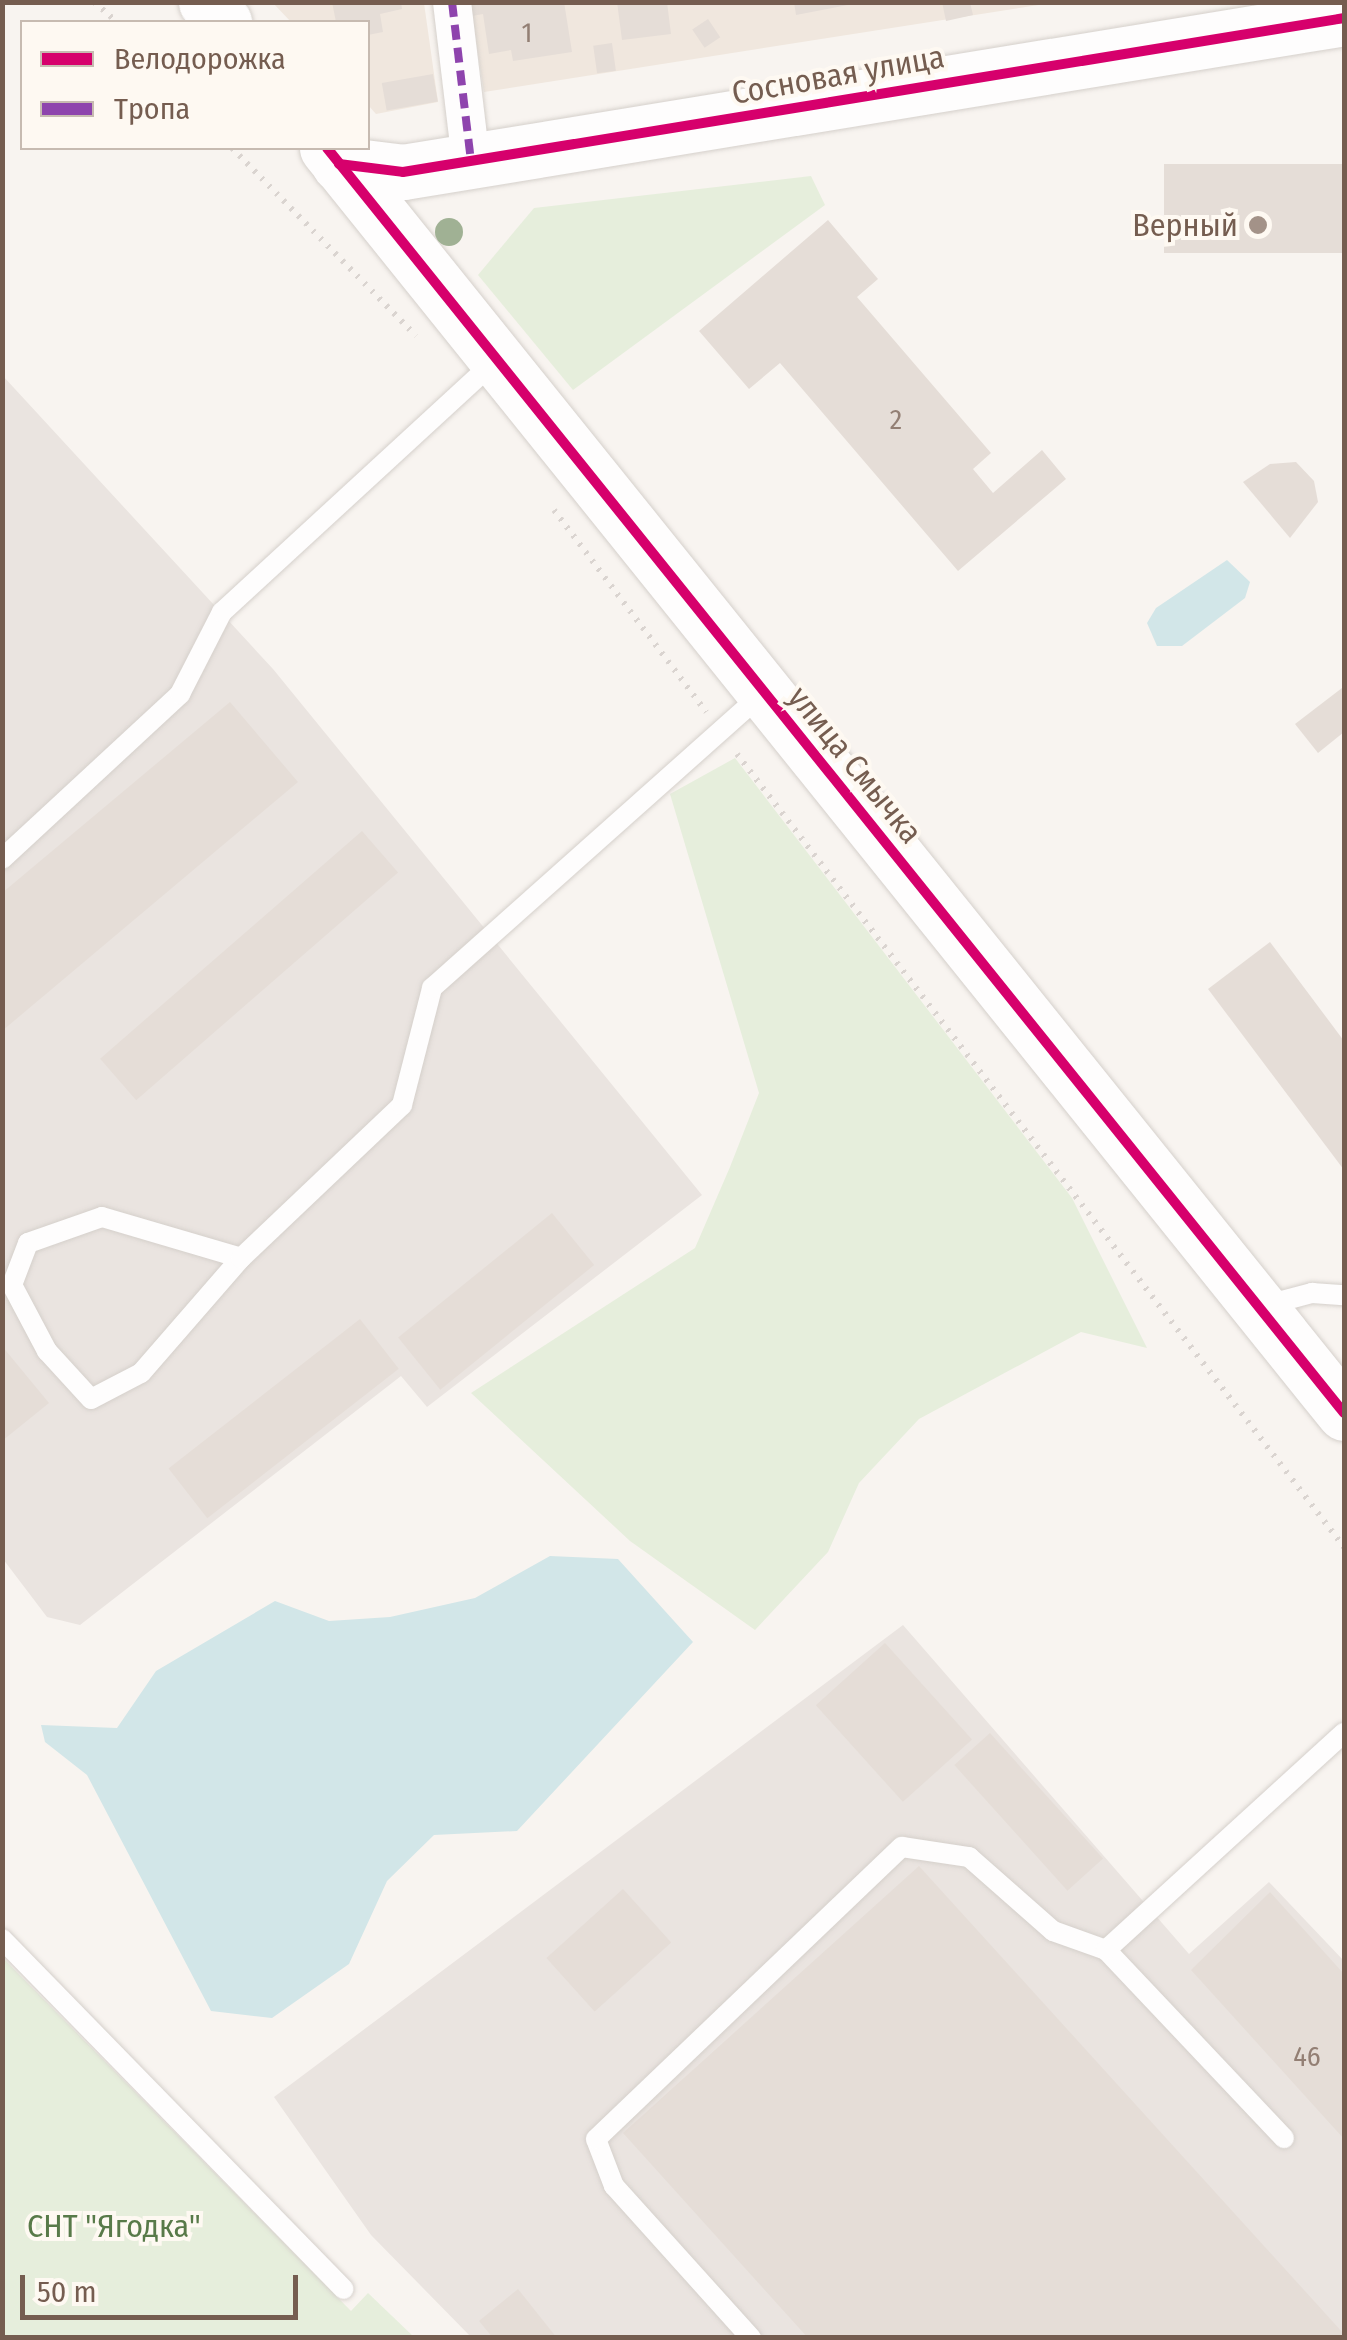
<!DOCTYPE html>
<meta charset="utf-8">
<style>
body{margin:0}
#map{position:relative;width:1347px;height:2340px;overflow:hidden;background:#f8f4f0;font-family:"Fira Sans Condensed",sans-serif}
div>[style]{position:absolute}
.residential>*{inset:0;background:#f0e7de}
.industrial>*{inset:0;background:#eae4e0}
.green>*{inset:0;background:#e6eedc}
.water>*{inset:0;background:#d2e6e8}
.building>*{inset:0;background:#e5ddd7;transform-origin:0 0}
.path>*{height:6px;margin-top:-3px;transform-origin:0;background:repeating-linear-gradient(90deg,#dad4d0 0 2.5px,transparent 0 10.5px)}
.roads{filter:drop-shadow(0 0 2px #d5d0cb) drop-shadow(0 0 2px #d5d0cb)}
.lane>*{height:20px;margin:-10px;padding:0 10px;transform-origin:10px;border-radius:10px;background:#fefdfd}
.street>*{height:38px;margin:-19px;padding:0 19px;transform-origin:19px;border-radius:19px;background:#fefdfd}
.secondary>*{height:55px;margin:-27.5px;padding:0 27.5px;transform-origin:27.5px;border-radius:27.5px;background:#fefdfd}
.quiet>*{height:8px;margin-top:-4px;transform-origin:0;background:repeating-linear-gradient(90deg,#8e44ad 0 15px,transparent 0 23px)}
.cycleway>*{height:10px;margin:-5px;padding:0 5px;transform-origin:5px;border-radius:5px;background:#d6006c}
.trees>*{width:28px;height:28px;margin:-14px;border-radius:50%;background:#a0b194}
.dots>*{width:28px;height:28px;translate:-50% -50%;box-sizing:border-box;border:5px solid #fef9f2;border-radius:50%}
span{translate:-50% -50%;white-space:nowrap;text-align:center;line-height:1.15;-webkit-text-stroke:8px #fef9f2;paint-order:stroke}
.number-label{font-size:28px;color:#937f74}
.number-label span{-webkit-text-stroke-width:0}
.street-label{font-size:32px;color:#755d50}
.poi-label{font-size:32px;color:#755d50}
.right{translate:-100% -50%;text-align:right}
.park-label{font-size:32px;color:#587a49}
.frame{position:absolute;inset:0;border:5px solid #755d50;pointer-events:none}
.legend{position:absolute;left:20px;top:20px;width:350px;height:130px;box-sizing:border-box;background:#fef9f2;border:2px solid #c7bbb1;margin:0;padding:12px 18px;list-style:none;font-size:30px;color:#755d50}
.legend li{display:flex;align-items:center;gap:20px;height:50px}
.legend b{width:50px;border:2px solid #c7bbb1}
.scale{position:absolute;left:20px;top:2275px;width:278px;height:45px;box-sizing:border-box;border:5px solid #755d50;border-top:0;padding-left:12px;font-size:30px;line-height:35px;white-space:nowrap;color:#755d50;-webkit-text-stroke:8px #fef9f2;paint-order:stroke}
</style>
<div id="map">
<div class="residential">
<div style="clip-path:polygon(273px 3px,424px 3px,438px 102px,376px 114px,368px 105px,368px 22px,291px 22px)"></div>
<div style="clip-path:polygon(470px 3px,1051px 3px,484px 92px)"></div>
</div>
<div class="industrial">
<div style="clip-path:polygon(3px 376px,273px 669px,702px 1195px,427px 1407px,401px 1376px,80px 1625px,47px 1617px,3px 1559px)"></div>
<div style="clip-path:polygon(903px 1625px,1189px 1954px,1269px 1882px,1344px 1961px,1344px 2337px,471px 2337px,371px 2235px,274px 2097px)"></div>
</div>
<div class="green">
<div style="clip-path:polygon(811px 176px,825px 205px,573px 390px,478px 275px,534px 208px)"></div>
<div style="clip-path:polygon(735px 758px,1072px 1198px,1147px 1348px,1081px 1332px,919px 1419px,859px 1483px,828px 1552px,755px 1630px,630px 1541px,471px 1393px,695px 1248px,730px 1167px,759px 1093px,670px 794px)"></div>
<div style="clip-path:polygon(2px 1957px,351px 2311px,368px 2293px,414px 2337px,3px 2337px)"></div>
</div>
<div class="water">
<div style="clip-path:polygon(1227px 560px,1250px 582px,1245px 598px,1182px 646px,1157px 646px,1147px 623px,1156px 608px)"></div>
<div style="clip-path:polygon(550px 1556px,618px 1559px,693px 1642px,517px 1831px,434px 1835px,387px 1881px,349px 1964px,272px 2018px,211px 2011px,87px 1775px,45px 1742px,41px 1725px,117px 1728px,156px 1671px,275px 1601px,329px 1621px,390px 1617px,475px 1598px)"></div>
</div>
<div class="building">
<div style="clip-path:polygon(332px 2px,401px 2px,402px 9px,380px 14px,383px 32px,368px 35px,368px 22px,336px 22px)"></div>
<div style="clip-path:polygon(470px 2px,564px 2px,572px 52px,513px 61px,511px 50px,489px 54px,483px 14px,472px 16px)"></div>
<div style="clip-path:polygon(617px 2px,667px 2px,671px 34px,622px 40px)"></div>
<div style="clip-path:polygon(794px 2px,852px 2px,853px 4px,796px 15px)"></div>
<div style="clip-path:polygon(942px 2px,970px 2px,973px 15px,946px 21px)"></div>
<div style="left:708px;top:19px;width:22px;height:19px;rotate:56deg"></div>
<div style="left:612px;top:43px;width:28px;height:19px;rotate:82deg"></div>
<div style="left:433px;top:74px;width:28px;height:52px;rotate:80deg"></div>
<div style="left:1344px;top:164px;width:89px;height:180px;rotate:90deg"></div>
<div style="clip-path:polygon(828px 220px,878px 279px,857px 297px,991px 453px,973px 469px,993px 493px,1042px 450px,1066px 479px,958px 571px,780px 363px,749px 389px,699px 331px)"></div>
<div style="clip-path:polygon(1296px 462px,1314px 481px,1318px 502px,1290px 538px,1243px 482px,1270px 464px)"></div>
<div style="clip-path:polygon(1342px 688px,1344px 732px,1318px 753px,1295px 724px)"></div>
<div style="clip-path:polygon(230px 702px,298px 782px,2px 1031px,2px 893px)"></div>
<div style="left:362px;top:831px;width:55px;height:347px;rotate:49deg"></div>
<div style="clip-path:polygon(1270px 942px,1344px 1041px,1344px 1170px,1208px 989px)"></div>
<div style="left:552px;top:1213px;width:67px;height:198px;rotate:51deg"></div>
<div style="left:360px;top:1319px;width:63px;height:243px;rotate:52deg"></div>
<div style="clip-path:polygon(2px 1346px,49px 1403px,2px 1441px)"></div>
<div style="left:885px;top:1643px;width:130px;height:93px;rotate:48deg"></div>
<div style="left:990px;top:1733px;width:169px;height:48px;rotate:48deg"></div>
<div style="clip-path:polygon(919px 1866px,1344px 2334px,1344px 2338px,808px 2338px,623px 2133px)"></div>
<div style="left:623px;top:1889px;width:72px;height:103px;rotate:48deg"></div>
<div style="clip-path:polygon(1270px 1892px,1344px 1974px,1344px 2139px,1191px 1970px)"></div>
<div style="clip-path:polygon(518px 2289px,557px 2338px,493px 2338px,479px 2321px)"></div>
</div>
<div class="path">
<div style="left:94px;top:2px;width:30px;rotate:41deg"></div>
<div style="left:232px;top:148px;width:263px;rotate:45.6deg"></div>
<div style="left:554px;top:510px;width:253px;rotate:53deg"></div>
<div style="left:737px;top:754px;width:999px;rotate:52.57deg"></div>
</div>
<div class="roads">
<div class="lane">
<div style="left:2px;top:859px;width:243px;rotate:-42.8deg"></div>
<div style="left:180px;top:694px;width:92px;rotate:-62.9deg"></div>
<div style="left:222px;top:612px;width:371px;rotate:-42.6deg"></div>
<div style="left:241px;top:1258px;width:152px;rotate:131deg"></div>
<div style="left:141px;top:1373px;width:56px;rotate:152.5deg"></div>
<div style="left:91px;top:1399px;width:65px;rotate:-132.5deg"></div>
<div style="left:47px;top:1351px;width:75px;rotate:-117.9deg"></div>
<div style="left:12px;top:1285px;width:45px;rotate:-69.1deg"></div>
<div style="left:28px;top:1243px;width:78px;rotate:-19.4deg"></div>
<div style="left:102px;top:1217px;width:145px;rotate:16.4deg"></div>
<div style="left:241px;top:1258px;width:222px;rotate:-43.5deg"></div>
<div style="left:402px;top:1105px;width:121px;rotate:-75.6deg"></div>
<div style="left:432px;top:988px;width:443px;rotate:-41.7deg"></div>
<div style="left:1263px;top:1306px;width:51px;rotate:-14.9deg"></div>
<div style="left:1312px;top:1293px;width:32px;rotate:4deg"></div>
<div style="left:2px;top:1939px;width:489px;rotate:45.7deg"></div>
<div style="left:1106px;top:1950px;width:259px;rotate:46.6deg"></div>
<div style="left:751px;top:2338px;width:205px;rotate:-132deg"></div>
<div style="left:614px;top:2186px;width:50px;rotate:-111deg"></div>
<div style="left:596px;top:2139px;width:423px;rotate:-43.7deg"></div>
<div style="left:902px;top:1847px;width:68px;rotate:8.5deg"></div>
<div style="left:969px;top:1857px;width:112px;rotate:41.4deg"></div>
<div style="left:1053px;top:1931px;width:56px;rotate:19.7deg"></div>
<div style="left:1106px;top:1950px;width:322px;rotate:-42.4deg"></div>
</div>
<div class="street">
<div style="left:452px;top:2px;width:161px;rotate:83.2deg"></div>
</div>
<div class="secondary">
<div style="left:206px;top:2px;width:27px;rotate:48deg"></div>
<div style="left:327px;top:148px;width:1623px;rotate:51.2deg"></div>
<div style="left:339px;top:164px;width:64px;rotate:7.1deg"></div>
<div style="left:403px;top:172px;width:954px;rotate:-9.29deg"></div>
</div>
</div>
<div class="quiet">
<div style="left:452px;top:2px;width:161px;rotate:83.2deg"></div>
</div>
<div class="cycleway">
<div style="left:327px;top:148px;width:1623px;rotate:51.2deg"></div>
<div style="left:339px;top:164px;width:64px;rotate:7.1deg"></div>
<div style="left:403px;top:172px;width:954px;rotate:-9.29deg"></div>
</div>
<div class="trees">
<div style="left:449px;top:232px"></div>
</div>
<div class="dots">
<div style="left:1258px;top:225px;background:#a39288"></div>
</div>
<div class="number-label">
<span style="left:527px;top:33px">1</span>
<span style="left:896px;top:420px">2</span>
<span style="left:1307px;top:2057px">46</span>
</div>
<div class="street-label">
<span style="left:838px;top:75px;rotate:-10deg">Сосновая улица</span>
<span style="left:855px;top:765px;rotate:51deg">улица Смычка</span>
</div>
<div class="poi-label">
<span class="right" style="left:1238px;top:225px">Верный</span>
</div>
<div class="park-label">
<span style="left:114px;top:2226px">СНТ "Ягодка"</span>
</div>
<div class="frame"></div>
<ul class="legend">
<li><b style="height:12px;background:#d6006c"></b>Велодорожка</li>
<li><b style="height:12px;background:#8e44ad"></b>Тропа</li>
</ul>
<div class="scale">50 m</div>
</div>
